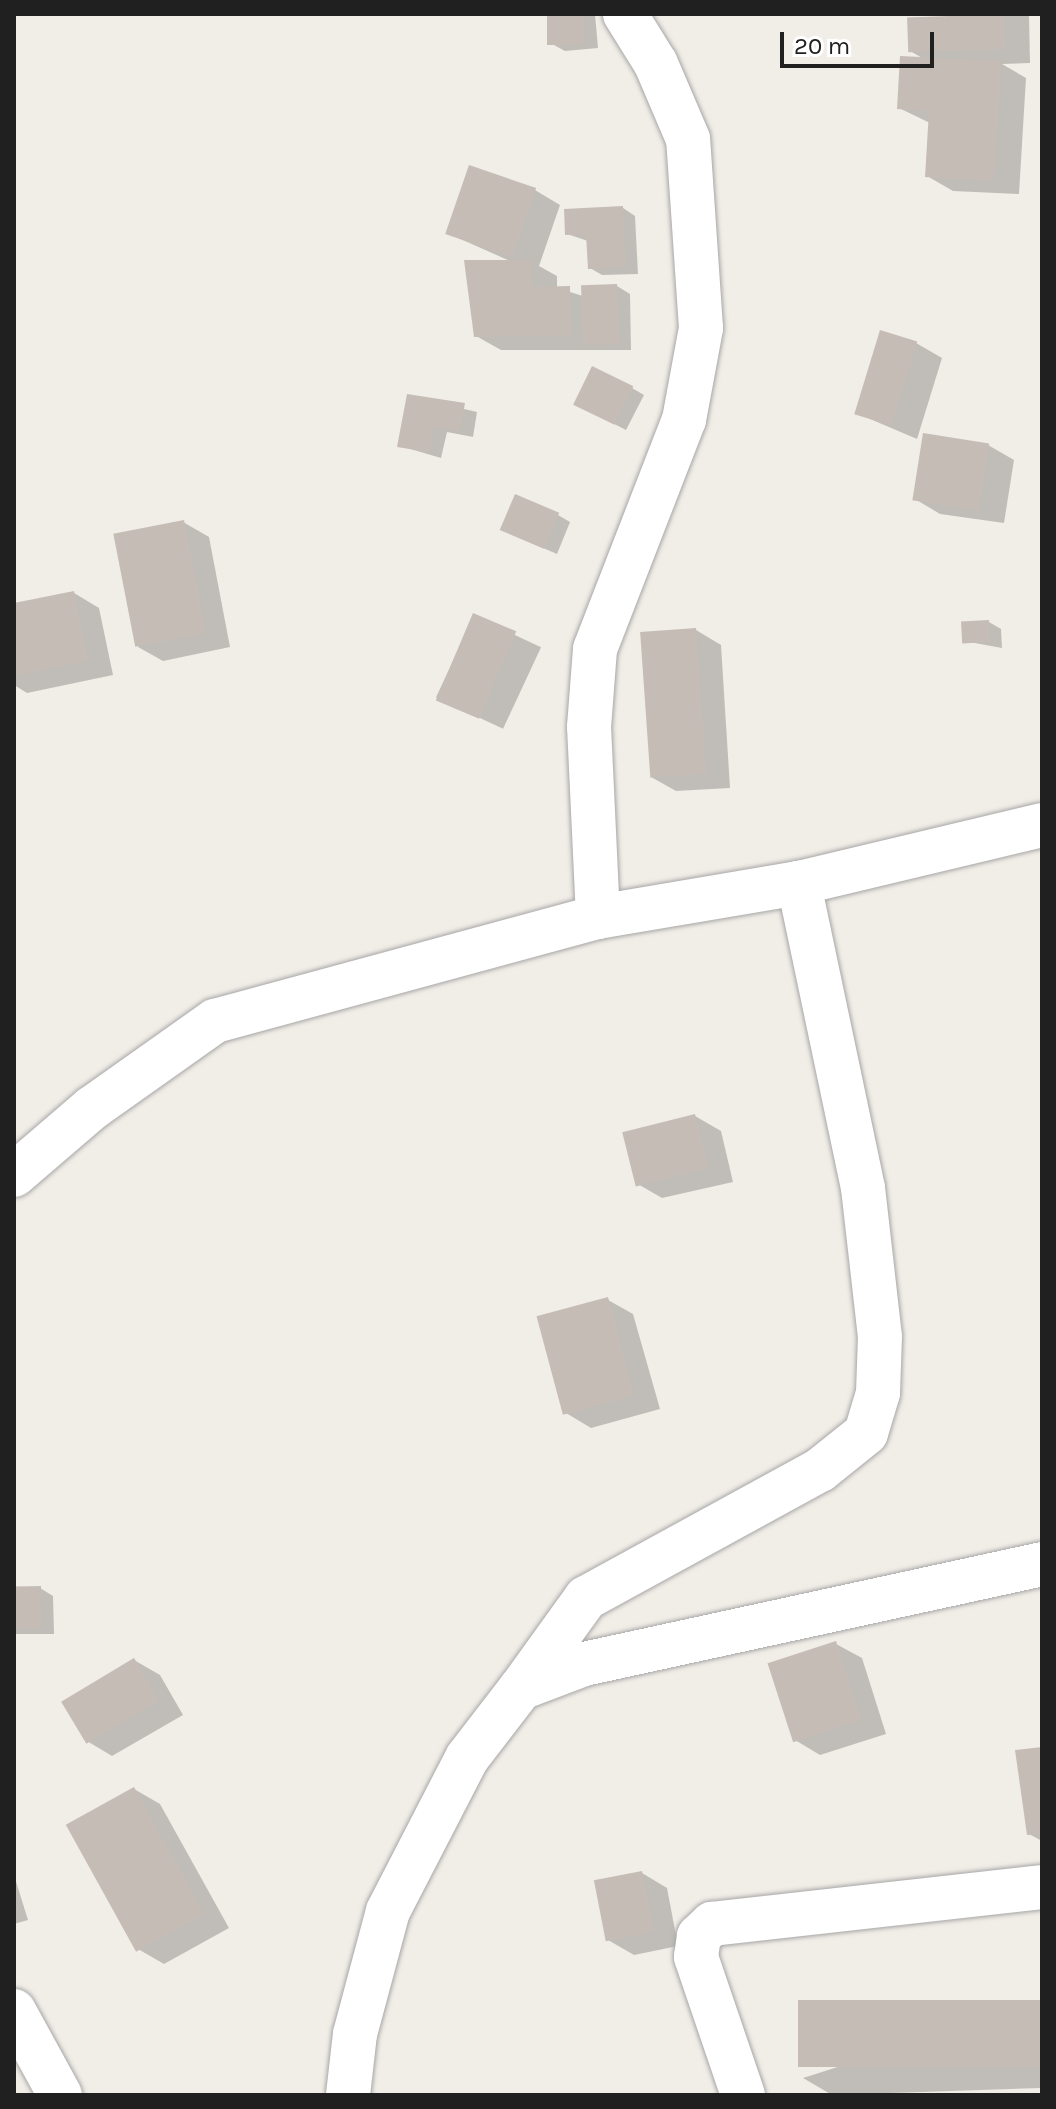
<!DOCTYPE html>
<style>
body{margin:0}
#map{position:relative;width:1056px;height:2109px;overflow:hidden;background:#f1ede7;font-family:Karla,sans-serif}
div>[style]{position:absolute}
.shadow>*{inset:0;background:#0003;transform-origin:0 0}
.building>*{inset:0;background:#c6bcb6;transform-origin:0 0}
.roads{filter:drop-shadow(0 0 2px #a7a7a7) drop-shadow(0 0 2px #a7a7a7)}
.minor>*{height:44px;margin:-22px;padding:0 22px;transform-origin:22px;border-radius:22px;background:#fff}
span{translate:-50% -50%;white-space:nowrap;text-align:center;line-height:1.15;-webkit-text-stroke:6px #fff;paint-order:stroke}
.frame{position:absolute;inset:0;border:16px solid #202020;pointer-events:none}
.scale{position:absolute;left:780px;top:32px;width:154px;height:36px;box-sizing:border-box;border:4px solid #202020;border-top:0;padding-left:10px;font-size:24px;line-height:28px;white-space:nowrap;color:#202020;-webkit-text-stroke:6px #fff;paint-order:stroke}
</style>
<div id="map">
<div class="shadow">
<div style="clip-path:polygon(549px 14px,595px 14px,598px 48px,565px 51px,552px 44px)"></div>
<div style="clip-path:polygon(949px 14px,1029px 14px,1030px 63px,1002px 64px,1026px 78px,1019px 194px,953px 191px,927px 176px,930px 123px,899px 108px,924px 59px,910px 51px)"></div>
<div style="clip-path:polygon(535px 190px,560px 205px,539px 266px,557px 276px,557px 288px,583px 296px,617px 286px,630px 294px,631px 350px,501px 350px,476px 336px,510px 261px,447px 233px)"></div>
<div style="clip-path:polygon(623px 208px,635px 216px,638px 274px,602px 275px,590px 268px,588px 241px,567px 234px)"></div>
<div style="clip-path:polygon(916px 343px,942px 358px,917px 439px,856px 413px)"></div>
<div style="clip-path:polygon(632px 388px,644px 395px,626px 430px,587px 410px)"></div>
<div style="clip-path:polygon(408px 396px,477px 412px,473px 437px,447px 432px,441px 458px,400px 446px)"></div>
<div style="clip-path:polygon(988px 445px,1014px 460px,1004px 523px,940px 514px,915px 499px)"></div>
<div style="clip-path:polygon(558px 515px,570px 522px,557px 554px,515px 536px)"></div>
<div style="clip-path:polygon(183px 522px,209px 537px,230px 647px,163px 661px,138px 647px)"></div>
<div style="clip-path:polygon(74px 593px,99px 608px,113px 675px,27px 693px,14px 685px,14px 605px)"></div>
<div style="left:474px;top:616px;width:74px;height:90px;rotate:25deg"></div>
<div style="clip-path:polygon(989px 622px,1001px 629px,1002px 648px,964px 641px)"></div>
<div style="clip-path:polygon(696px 630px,721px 645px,730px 788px,676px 791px,651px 777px)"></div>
<div style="clip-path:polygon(695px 1116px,721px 1131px,733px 1182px,662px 1198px,636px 1183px)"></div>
<div style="clip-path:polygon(608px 1300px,633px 1314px,660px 1409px,591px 1428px,566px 1413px)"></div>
<div style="clip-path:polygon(40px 1588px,53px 1596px,54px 1634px,15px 1634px,14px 1589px)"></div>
<div style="clip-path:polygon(836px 1644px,862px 1658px,886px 1734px,820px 1755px,795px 1740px)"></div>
<div style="clip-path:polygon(134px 1660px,160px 1675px,183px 1715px,112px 1756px,87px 1741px)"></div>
<div style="clip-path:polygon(1042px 1749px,1042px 1841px,1029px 1834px)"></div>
<div style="clip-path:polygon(134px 1789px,160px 1804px,229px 1928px,164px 1964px,138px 1949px)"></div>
<div style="clip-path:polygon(642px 1873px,667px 1888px,678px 1946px,634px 1955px,608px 1940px)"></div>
<div style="clip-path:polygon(14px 1875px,28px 1920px,14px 1924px)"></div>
<div style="clip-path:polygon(1042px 2002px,1042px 2088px,832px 2095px,803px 2078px)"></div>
</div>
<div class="building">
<div style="left:547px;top:14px;width:36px;height:31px"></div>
<div style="left:1004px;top:14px;width:35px;height:97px;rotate:88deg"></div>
<div style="clip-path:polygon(900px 56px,1001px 61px,994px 181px,925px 177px,929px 111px,897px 109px)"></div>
<div style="left:469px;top:165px;width:71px;height:73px;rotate:19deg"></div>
<div style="clip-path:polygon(623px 206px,626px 267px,588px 269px,586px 234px,565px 235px,564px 209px)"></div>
<div style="clip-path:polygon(464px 260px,532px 260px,532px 287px,570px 286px,571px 335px,474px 337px)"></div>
<div style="left:617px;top:284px;width:60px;height:36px;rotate:88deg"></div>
<div style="left:880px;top:330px;width:39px;height:88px;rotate:17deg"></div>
<div style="left:592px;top:366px;width:46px;height:43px;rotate:26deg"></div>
<div style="clip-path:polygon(407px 394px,465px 403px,460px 431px,434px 426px,429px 452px,397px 447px)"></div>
<div style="left:923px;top:433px;width:67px;height:68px;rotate:9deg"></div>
<div style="left:515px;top:494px;width:48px;height:39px;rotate:23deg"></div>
<div style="left:184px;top:520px;width:115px;height:72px;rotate:79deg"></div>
<div style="clip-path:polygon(74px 591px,88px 661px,14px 676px,14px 603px)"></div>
<div style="left:473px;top:613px;width:47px;height:95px;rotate:23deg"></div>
<div style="left:989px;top:620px;width:22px;height:28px;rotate:87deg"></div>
<div style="left:696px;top:628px;width:146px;height:56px;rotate:86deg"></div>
<div style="left:695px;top:1114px;width:56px;height:75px;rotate:76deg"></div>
<div style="left:608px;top:1297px;width:102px;height:74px;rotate:75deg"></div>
<div style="left:41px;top:1586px;width:42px;height:27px;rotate:89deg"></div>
<div style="left:836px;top:1641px;width:83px;height:72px;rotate:72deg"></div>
<div style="left:134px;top:1658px;width:49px;height:85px;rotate:59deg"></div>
<div style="clip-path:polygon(1042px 1747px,1042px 1833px,1027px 1835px,1015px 1750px)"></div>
<div style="left:134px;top:1787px;width:145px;height:78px;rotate:61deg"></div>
<div style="left:642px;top:1871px;width:62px;height:49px;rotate:79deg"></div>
<div style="left:1042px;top:2000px;width:67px;height:244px;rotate:90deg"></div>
</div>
<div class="roads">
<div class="minor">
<div style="left:598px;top:917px;width:190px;rotate:-92.7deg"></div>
<div style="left:589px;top:727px;width:78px;rotate:-85.6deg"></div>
<div style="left:595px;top:649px;width:246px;rotate:-68.8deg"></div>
<div style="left:684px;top:420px;width:94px;rotate:-79.5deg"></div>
<div style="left:701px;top:328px;width:189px;rotate:-93.9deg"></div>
<div style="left:688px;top:139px;width:82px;rotate:-113.1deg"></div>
<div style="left:656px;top:64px;width:59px;rotate:-121.8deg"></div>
<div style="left:14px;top:1175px;width:103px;rotate:-40.7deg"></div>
<div style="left:92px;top:1108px;width:151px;rotate:-35.3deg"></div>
<div style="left:215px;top:1021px;width:397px;rotate:-15.2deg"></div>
<div style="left:598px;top:917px;width:204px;rotate:-9.6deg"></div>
<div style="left:799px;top:883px;width:250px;rotate:-13.4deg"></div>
<div style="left:521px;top:1688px;width:111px;rotate:-54.2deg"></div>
<div style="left:586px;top:1598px;width:267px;rotate:-28.7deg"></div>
<div style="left:820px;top:1470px;width:59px;rotate:-38.8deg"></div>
<div style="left:866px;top:1433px;width:42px;rotate:-73.3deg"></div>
<div style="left:878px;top:1393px;width:56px;rotate:-88deg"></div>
<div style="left:880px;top:1337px;width:150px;rotate:-96.5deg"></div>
<div style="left:863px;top:1188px;width:312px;rotate:-101.9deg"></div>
<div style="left:14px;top:2011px;width:96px;rotate:61.3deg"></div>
<div style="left:348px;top:2095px;width:61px;rotate:-83.5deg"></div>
<div style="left:355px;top:2034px;width:127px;rotate:-75deg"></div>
<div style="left:388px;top:1911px;width:172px;rotate:-62.7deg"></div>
<div style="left:467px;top:1758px;width:88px;rotate:-52.4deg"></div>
<div style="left:521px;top:1688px;width:67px;rotate:-20.9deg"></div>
<div style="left:584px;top:1664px;width:469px;rotate:-12.3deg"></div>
<div style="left:743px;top:2095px;width:146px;rotate:-108.8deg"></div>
<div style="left:696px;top:1957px;width:21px;rotate:-82deg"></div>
<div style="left:699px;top:1936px;width:18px;rotate:-43deg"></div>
<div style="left:712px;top:1924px;width:332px;rotate:-6.4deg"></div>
</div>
</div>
<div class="frame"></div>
<div class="scale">20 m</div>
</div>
